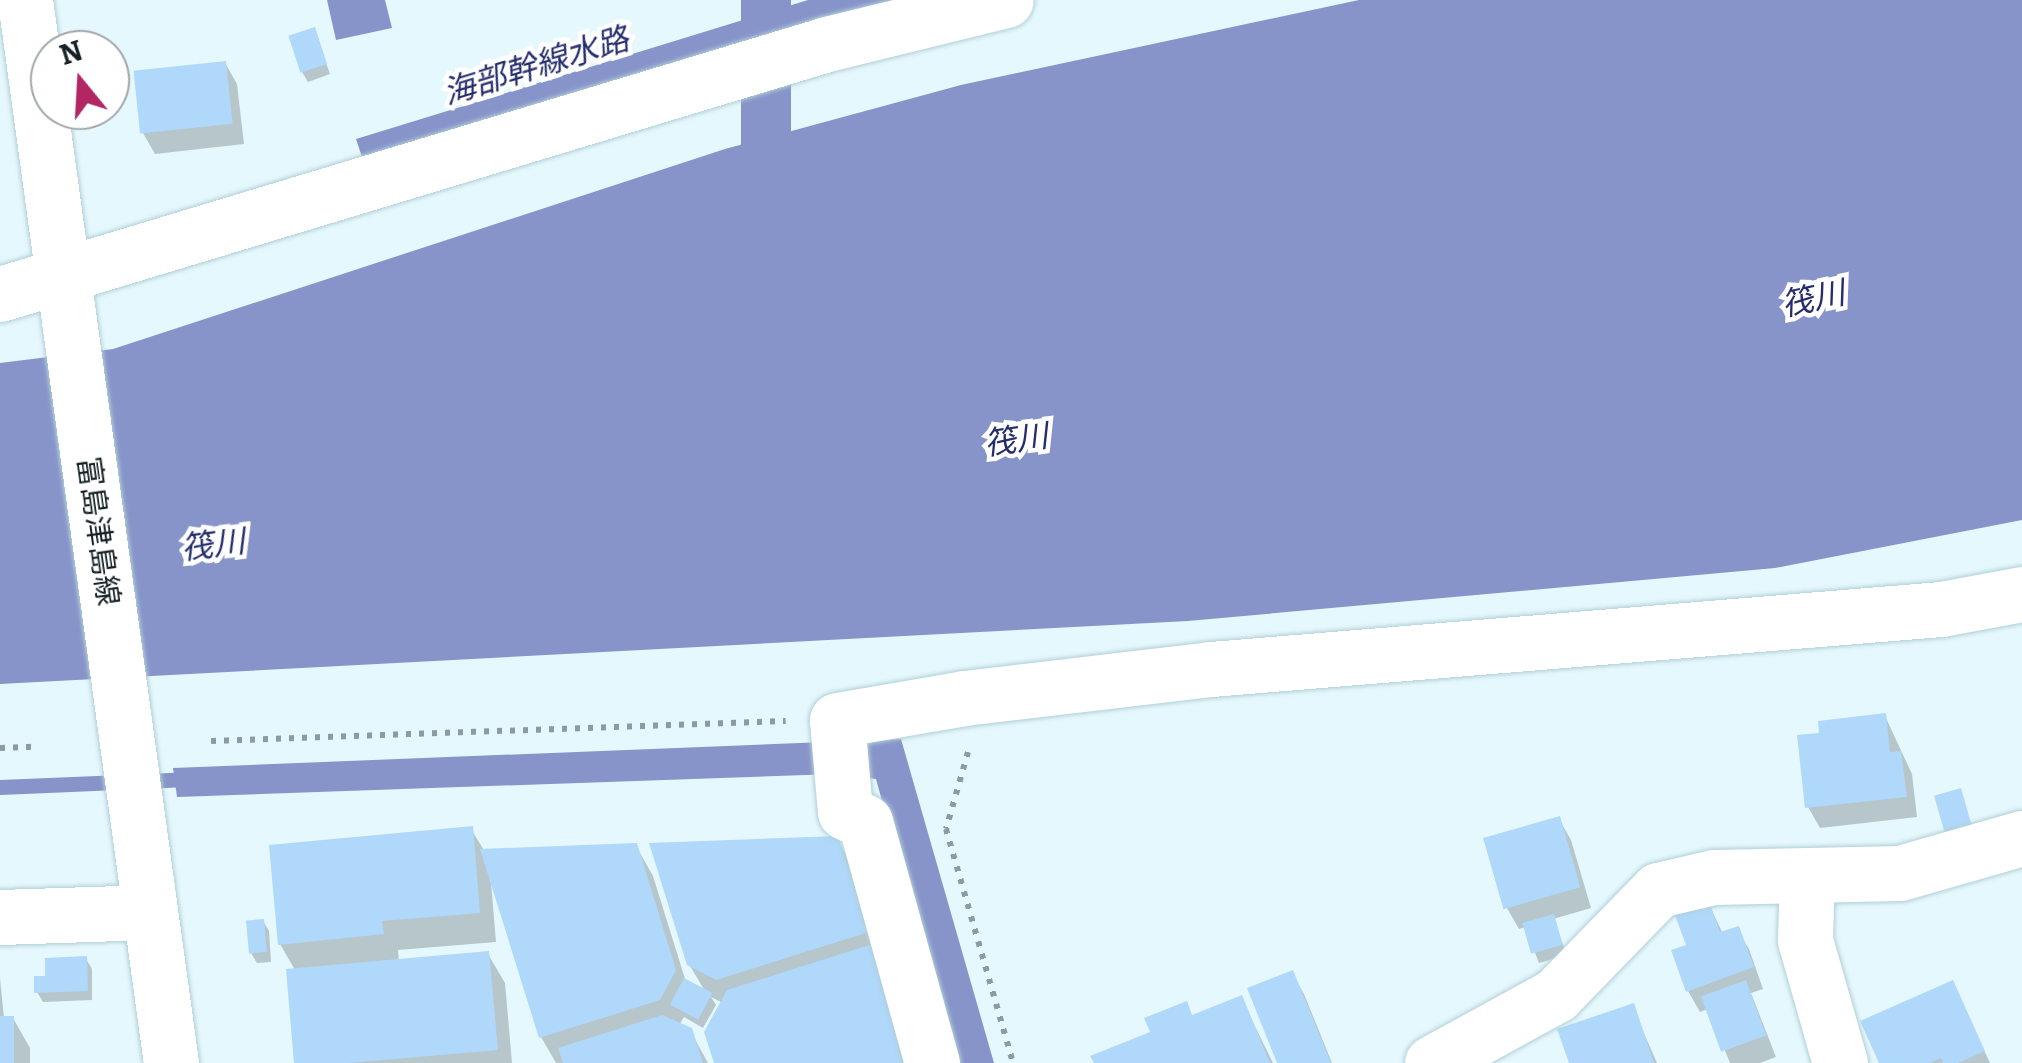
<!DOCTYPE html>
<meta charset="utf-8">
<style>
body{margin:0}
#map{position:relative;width:2022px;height:1063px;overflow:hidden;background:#e5f8fd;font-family:Bitter,"Noto Sans JP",serif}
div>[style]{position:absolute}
.water>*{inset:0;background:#8794ca;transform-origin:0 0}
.shadow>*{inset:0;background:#0003}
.stream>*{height:15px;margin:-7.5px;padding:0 7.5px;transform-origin:7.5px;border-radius:7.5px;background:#8794ca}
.building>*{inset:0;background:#afd8fa;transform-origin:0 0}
.path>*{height:6px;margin-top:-3px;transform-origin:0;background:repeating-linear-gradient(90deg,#8b9ba0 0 5px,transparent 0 13px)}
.roads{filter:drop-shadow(0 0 2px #b0cfd7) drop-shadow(0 0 2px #b0cfd7)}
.street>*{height:55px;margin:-27.5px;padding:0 27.5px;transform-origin:27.5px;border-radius:27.5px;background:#fff}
.secondary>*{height:55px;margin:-27.5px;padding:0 27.5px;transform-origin:27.5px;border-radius:27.5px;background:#fff}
span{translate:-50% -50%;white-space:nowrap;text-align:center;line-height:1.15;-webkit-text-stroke:9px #fff;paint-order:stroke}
.street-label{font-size:30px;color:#152024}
.water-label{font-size:32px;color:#252d6d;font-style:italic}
.north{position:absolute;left:30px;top:30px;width:100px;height:100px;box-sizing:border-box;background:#fff;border:2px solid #a1a6a7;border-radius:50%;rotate:342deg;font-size:28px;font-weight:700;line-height:40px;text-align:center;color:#152024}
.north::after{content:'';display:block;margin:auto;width:35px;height:45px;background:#b12663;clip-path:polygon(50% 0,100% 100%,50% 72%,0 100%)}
</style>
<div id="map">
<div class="water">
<div style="clip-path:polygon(327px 0,385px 0,392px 28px,336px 40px)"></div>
<div style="left:741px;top:0;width:50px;height:408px"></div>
<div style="clip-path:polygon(808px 0,895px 0,363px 160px,356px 139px)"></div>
<div style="clip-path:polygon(1359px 0,2022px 0,2022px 520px,1775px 568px,1188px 621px,0 684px,0 363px,113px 349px,725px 149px,961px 85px)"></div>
<div style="clip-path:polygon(901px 739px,994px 1063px,954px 1063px,876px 779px,835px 774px,177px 797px,173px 768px)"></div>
</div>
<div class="shadow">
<div style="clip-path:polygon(314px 30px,330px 74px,308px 82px,302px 72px)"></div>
<div style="clip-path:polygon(225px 63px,237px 84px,244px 144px,155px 154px,143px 133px)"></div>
<div style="clip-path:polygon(1885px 716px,1912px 774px,1917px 817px,1820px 828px,1808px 807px,1821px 735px)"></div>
<div style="clip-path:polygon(1559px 819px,1571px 840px,1591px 908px,1553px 919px,1567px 955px,1539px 963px,1525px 927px,1519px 929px,1507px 908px)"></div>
<div style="clip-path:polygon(471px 829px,485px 852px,636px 846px,653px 876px,686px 982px,706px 993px,689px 964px,837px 839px,854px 869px,884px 962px,717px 1063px,723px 1003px,711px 997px,716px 1005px,703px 1028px,684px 1017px,679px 1025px,690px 1030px,708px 1063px,556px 1063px,541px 1037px,491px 882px,496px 942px,398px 950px,399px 962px,488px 954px,505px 983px,512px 1063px,297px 1063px,295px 970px,280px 944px)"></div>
<div style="clip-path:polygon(1706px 898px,1723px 934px,1737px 929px,1749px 949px,1763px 989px,1751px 993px,1776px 1057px,1760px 1063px,1730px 1063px,1708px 1009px,1700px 1012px,1688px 991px,1689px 946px)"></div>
<div style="clip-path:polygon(263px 921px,269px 931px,271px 962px,257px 963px,251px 953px)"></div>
<div style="clip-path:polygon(86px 959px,92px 969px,92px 1000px,43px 1002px,37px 992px,48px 979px)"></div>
<div style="clip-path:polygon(1292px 973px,1304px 994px,1332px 1063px,1280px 1063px)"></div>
<div style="clip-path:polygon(0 978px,4px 1018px,13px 1018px,30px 1048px,30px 1063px,0 1063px)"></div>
<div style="clip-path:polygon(1952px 983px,1990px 1063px,1882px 1063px)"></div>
<div style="clip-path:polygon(1241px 998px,1273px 1063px,1096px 1063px)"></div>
<div style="clip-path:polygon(1632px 1006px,1657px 1063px,1572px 1063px)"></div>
</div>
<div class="stream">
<div style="left:0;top:787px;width:194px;rotate:-2.4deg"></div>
</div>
<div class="building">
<div style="left:315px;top:27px;width:39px;height:28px;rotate:72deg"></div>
<div style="left:226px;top:61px;width:63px;height:93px;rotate:84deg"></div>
<div style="clip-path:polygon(1886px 713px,1890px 752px,1901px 751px,1907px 797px,1805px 808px,1797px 735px,1819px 733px,1818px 721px)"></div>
<div style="left:1961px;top:788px;width:41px;height:28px;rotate:74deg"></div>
<div style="left:1560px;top:816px;width:74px;height:80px;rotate:74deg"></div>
<div style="clip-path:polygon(473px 826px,480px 913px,382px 921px,384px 934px,278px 945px,269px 845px)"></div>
<div style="clip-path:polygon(838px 836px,869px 932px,716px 980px,687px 965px,649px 843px)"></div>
<div style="clip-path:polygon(637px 843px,676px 970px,660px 1000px,539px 1038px,480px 849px)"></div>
<div style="clip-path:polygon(1707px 895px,1720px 932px,1739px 926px,1754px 967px,1686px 992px,1671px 950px,1686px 945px,1672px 907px)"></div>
<div style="left:1554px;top:914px;width:32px;height:33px;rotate:74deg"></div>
<div style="left:264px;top:919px;width:33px;height:18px;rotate:85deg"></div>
<div style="clip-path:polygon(876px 943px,914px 1063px,714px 1063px,704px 1032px,727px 990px)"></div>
<div style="clip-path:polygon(489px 951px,498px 1050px,349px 1063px,294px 1063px,286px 969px)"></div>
<div style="clip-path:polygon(87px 956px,88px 991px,34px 993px,34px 976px,45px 976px,45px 958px)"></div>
<div style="clip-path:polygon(1293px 970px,1331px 1063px,1277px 1063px,1247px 988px)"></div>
<div style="left:684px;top:978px;width:32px;height:30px;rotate:28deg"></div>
<div style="left:1746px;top:980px;width:59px;height:48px;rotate:70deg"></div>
<div style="clip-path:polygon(1953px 980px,1985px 1051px,1958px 1063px,1943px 1063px,1941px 1058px,1930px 1063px,1879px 1063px,1860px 1021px)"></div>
<div style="clip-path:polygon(1242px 995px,1270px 1063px,1094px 1063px,1090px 1056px,1150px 1032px,1144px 1018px,1187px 1001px,1192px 1015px)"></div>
<div style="clip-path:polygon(1634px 1003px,1654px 1063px,1569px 1063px,1557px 1029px)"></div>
<div style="clip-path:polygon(662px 1015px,692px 1028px,703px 1063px,563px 1063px,558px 1048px)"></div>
<div style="left:0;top:1016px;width:14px;height:47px"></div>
</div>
<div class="path">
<div style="left:211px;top:741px;width:575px;rotate:-1.99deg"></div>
<div style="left:0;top:748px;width:34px;rotate:-2deg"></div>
<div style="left:968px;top:752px;width:80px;rotate:105.9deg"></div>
<div style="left:946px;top:829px;width:243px;rotate:74deg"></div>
</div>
<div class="roads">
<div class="street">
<div style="left:0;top:294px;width:864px;rotate:-16.82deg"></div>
<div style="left:827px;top:44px;width:184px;rotate:-13.8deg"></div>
<div style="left:1807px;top:875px;width:65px;rotate:91.8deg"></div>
<div style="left:1805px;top:940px;width:128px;rotate:74.1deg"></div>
<div style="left:0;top:917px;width:150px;rotate:-1.9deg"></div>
<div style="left:932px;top:1063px;width:250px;rotate:-105.5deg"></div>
<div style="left:865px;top:822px;width:22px;rotate:-153deg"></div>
<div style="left:845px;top:812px;width:92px;rotate:-95deg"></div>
<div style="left:837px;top:720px;width:129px;rotate:-9.8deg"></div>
<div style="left:964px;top:698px;width:249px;rotate:-6.7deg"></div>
<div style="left:1211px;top:669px;width:732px;rotate:-4.7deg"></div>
<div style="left:1941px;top:609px;width:82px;rotate:-10.5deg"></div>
<div style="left:1432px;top:1063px;width:141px;rotate:-28.7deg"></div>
<div style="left:1556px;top:995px;width:146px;rotate:-45.8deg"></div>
<div style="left:1658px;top:890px;width:57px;rotate:-13.1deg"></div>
<div style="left:1714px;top:877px;width:186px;rotate:-1.2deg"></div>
<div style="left:1900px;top:873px;width:127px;rotate:-16deg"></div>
</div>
<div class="secondary">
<div style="left:25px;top:0;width:1073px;rotate:82.18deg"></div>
</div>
</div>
<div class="street-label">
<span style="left:98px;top:531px;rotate:82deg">富島津島線</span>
</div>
<div class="water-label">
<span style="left:536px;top:66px;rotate:-17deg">海部幹線水路</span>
<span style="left:1813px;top:299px;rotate:-12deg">筏川</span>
<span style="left:1016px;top:440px;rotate:-8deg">筏川</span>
<span style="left:213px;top:545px;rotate:-7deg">筏川</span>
</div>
<div class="north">N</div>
</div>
